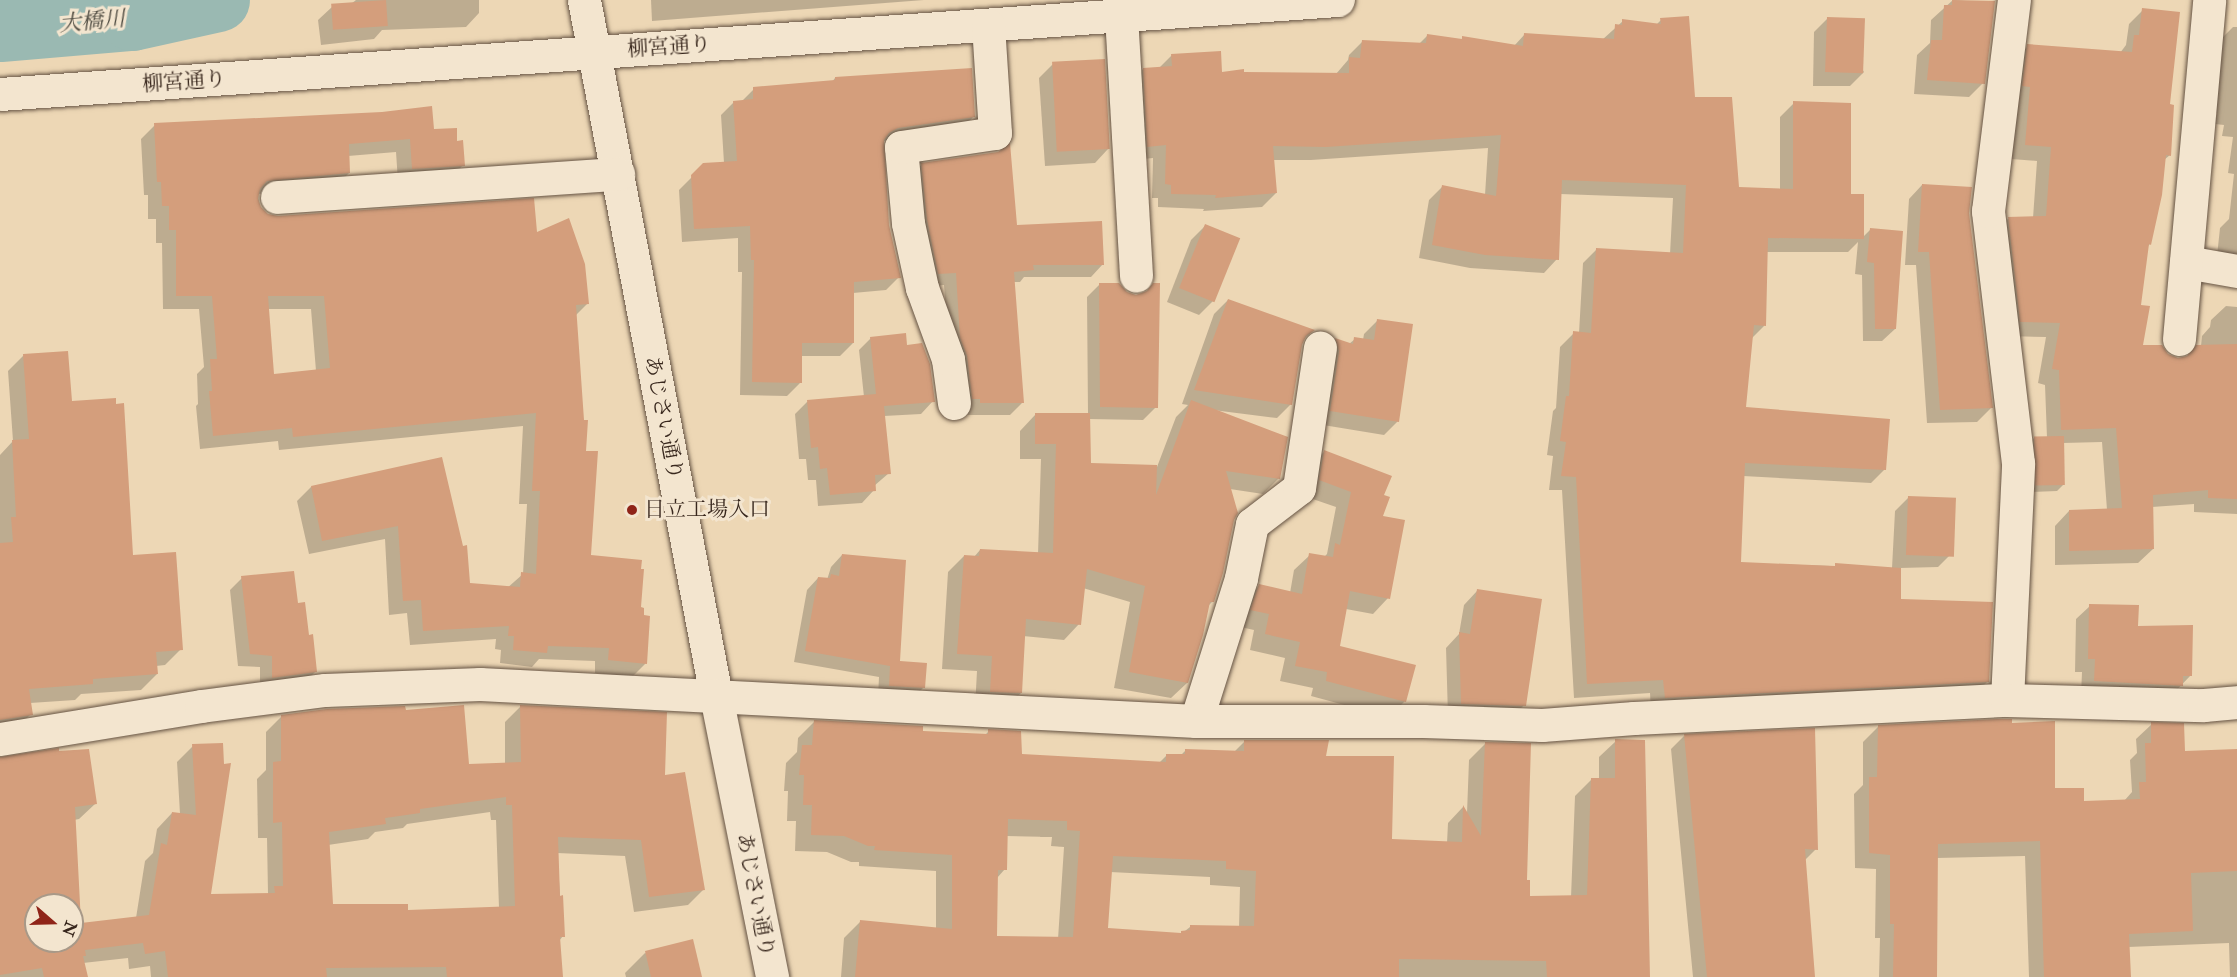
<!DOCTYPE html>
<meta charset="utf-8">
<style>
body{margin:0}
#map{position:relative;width:2237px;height:977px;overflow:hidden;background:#edd7b5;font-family:"IM FELL Double Pica","Noto Serif JP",serif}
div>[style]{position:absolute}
.shadow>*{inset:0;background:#0003}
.river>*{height:63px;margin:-31.5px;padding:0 31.5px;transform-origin:31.5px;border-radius:31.5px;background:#9ab9b2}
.building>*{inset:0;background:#d49e7c;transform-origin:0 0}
.roads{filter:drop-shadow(0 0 2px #655343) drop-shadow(0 0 2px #655343)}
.minor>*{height:33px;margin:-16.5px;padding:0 16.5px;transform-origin:16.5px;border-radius:16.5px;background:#f3e5cf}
.dots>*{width:16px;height:16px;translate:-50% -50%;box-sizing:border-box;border:3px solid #f3e5cf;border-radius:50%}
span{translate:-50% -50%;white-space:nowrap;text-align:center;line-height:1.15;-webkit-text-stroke:6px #f3e5cf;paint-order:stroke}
.street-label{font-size:21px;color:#38271d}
.poi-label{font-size:21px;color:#38271d}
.left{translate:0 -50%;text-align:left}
.water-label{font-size:22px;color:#504c42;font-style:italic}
.north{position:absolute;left:24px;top:893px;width:60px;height:60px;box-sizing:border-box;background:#f3e5cf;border:2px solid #a89988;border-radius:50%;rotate:110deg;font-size:16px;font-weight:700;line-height:24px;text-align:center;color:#38271d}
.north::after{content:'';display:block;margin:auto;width:21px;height:27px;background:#8f2418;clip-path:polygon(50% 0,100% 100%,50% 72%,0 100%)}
</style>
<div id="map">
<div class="shadow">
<div style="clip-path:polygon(356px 0,479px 0,479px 13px,466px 27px,382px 30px,374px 39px,321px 45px,318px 20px,332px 7px,351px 4px)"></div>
<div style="clip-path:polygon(651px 0,924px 0,652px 21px)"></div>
<div style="clip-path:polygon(1953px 0,1993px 3px,1983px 83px,1969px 97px,1914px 94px,1917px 55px,1930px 43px,1931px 20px)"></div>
<div style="clip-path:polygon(2143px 10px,2169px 106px,2170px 155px,2164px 160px,2150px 244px,2147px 247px,2139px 306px,2142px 347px,2178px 359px,2185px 358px,2201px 346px,2202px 336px,2210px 327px,2211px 320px,2226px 306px,2237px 307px,2237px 514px,2194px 512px,2194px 504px,2152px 507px,2153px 549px,2138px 563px,2055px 565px,2055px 526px,2069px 511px,2107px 510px,2102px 442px,2063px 443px,2063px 485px,2057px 491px,2030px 492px,2028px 445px,2034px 438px,2047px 438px,2045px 385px,2038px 383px,2046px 337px,2006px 336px,1994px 233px,2008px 219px,2033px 218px,2037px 161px,2011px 159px,2014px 60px,2028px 46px,2120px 53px,2126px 45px,2129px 24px)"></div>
<div style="clip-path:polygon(1827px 19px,1864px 72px,1850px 86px,1813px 86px,1814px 32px)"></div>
<div style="clip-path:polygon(1661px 20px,1694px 99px,1738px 188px,1780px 190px,1780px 117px,1794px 103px,1849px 196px,1862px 238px,1870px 230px,1895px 329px,1882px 341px,1863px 341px,1862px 275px,1855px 274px,1858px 242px,1848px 252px,1766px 252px,1764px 326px,1751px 339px,1745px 409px,1885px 469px,1871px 483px,1743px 476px,1740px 563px,1892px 568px,1895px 511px,1909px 497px,1952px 553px,1938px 567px,1900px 568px,1900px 601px,1988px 681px,1974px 695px,1651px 711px,1650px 693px,1574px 698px,1562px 490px,1549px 490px,1553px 456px,1547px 455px,1553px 411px,1556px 408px,1560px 347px,1574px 333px,1579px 333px,1583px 263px,1597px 249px,1670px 254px,1673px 198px,1560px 194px,1557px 259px,1544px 273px,1470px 268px,1419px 258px,1429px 200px,1443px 186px,1485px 195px,1488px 148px,1311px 160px,1273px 160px,1276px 193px,1262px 207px,1203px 211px,1204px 209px,1158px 207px,1158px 198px,1152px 198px,1153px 158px,1134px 160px,1130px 83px,1143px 69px,1159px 68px,1172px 55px,1221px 73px,1336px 74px,1348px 60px,1349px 55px,1363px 41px,1419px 44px,1427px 36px,1460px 40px,1463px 38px,1514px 46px,1525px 34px,1602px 40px,1623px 21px,1656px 25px)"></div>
<div style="clip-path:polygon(2233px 27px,2237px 27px,2237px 258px,2217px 256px,2220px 228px,2229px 219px,2234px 174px,2228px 173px,2233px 137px,2222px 136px,2224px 125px,2215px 124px,2217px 113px,2212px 113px,2219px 41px)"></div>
<div style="clip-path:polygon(1053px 64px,1108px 149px,1095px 163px,1045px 166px,1039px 78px)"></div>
<div style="clip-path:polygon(835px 78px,974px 116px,961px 130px,884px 141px,888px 225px,899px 277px,886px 290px,853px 293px,853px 343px,840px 356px,801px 356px,800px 383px,787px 396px,740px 395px,742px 272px,738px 272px,738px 238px,682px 242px,679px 190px,704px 165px,724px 163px,721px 115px,734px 102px,741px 102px,754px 89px,832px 82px)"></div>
<div style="clip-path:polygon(evenodd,155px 125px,433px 130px,456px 142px,463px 165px,450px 179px,398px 182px,396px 152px,348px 156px,349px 173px,335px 187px,258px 194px,260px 208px,268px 215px,278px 217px,536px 234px,588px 303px,575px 316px,589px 556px,639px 609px,646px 663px,632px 677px,595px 673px,595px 661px,539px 659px,532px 667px,500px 663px,501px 650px,495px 649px,496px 639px,410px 645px,407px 613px,389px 615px,385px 539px,309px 554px,297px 501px,311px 487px,441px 459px,469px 585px,507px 588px,523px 574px,527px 504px,519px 504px,523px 426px,279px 450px,278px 441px,200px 449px,196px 406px,198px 404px,197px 374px,204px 367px,199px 309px,163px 309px,162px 243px,156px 243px,156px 219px,148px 219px,148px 195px,144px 195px,141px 139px,155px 125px,268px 309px,311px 309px,316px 371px,273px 376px,268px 309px)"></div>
<div style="clip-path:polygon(998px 153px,1016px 227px,1103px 264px,1091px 277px,1024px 277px,1020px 282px,1013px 282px,1022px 403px,1010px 415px,968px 415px,949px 351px,944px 285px,926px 286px,910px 177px,922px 164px)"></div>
<div style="clip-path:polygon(1922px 185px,1968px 213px,1991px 408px,1977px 422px,1927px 423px,1916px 265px,1905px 265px,1909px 199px)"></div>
<div style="clip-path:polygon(1205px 226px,1213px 301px,1199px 315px,1167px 302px,1191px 240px)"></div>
<div style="clip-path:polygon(1100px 284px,1137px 296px,1144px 294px,1154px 284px,1156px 407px,1143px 420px,1089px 419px,1090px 465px,1157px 467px,1176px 417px,1188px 405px,1182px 404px,1214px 314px,1228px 300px,1312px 331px,1302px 341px,1291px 404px,1277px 418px,1213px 410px,1279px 478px,1263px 494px,1230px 489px,1232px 520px,1212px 602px,1207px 607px,1187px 683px,1171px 698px,1114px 688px,1130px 602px,1083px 588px,1079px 624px,1064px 640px,1023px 636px,1021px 693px,1005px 708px,975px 707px,977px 671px,942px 669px,948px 572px,964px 556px,974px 557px,980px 550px,1038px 554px,1041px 459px,1020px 459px,1020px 431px,1035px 415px,1088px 415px,1087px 297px)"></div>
<div style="clip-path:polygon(1378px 320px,1398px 421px,1384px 435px,1317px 424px,1322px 353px,1335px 339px,1349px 344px,1355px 339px,1363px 340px,1364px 334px)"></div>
<div style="clip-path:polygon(871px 338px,906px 346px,933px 401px,921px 414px,884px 416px,889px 473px,874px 486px,874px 490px,862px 503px,818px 506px,816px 480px,808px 480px,806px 459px,799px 459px,795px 414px,807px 402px,864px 397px,859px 350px)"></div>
<div style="clip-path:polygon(24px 355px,70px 403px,132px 557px,181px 649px,165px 665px,156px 666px,157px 674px,141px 690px,81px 694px,75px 700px,30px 703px,31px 714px,15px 730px,0 732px,0 455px,13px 441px,8px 371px)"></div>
<div style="clip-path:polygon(1324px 452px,1382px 496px,1381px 517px,1388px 598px,1373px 614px,1346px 609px,1338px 647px,1405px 701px,1389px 717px,1311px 696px,1313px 688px,1280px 681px,1285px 658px,1250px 650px,1254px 630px,1236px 626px,1243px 602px,1259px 586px,1290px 593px,1294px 570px,1310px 555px,1324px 557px,1327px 554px,1336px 507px,1304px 496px,1308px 467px)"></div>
<div style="clip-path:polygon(842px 555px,898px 662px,923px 688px,912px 699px,878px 697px,879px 677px,794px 662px,807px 590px,818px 578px,827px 580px,831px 567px)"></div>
<div style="clip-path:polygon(242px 578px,297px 604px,315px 672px,303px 684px,260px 689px,260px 667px,238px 666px,230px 590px)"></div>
<div style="clip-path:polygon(1477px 591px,1524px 705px,1510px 719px,1448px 717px,1446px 648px,1459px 634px,1464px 605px)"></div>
<div style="clip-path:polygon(2090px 606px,2137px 628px,2191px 675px,2168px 699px,2081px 695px,2082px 672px,2075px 672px,2076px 619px)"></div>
<div style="clip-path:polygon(evenodd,521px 706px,663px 777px,704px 889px,688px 905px,634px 912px,625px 856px,557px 853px,563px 936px,559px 941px,562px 977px,151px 977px,150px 966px,129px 969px,128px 958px,83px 963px,86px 977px,0 977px,0 757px,95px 804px,79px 819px,74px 820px,80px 925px,136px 918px,145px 861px,153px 853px,157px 829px,172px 813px,180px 814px,177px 762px,193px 746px,210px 896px,268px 894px,267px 838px,258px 838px,257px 779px,266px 770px,266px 732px,282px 716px,404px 712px,468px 766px,505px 764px,505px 722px,521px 706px,490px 812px,491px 820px,496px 820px,499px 908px,406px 912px,332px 905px,328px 845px,368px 839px,375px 832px,403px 828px,407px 824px,490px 812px,521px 706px,36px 905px,72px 905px,72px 941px,36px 941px,36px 905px)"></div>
<div style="clip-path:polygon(evenodd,814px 722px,922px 733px,984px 736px,989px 731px,1021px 755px,1159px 763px,1167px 755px,1180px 756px,1185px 751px,1234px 752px,1245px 741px,1324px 757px,1390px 840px,1447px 843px,1448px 823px,1463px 807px,1467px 813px,1469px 760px,1486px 743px,1528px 897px,1571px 897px,1575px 796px,1592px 779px,1599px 780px,1599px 757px,1616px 741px,1648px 977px,841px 977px,844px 938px,860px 922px,936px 929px,936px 871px,859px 866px,859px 862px,851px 862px,827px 852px,795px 851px,796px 821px,787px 821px,788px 791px,784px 791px,786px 763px,797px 752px,798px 738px,814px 722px,1006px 836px,1052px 837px,1051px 846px,1064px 847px,1058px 939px,996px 938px,997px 878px,1005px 869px,1006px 836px,814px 722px,1110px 872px,1210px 877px,1210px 885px,1240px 887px,1239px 928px,1190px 927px,1180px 935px,1106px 930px,1110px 872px)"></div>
<div style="clip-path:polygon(2011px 724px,2053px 790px,2082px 803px,2124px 801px,2132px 792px,2130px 760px,2137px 753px,2136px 739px,2152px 724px,2184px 753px,2237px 750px,2237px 977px,2230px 977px,2229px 943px,2128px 947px,2129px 977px,2029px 977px,2025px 856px,1937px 858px,1936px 977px,1879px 977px,1880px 938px,1875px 938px,1876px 869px,1855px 868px,1854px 794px,1863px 785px,1863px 742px,1879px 726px)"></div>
<div style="clip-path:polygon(1684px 736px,1816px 849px,1804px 861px,1813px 977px,1693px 977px,1671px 749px)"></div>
<div style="clip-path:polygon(645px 953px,701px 977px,626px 977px,625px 973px)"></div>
</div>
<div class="river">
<div style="left:0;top:30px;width:132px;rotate:-4.8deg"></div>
<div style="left:132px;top:19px;width:88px;rotate:-12.5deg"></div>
</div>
<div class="building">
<div style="left:386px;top:0;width:26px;height:55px;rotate:86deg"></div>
<div style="clip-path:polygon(1952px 0,1995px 1px,1985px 84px,1927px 80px,1931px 40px,1942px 40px,1944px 5px,1952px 5px)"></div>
<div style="clip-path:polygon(2142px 8px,2180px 12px,2170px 104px,2174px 105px,2171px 156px,2166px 155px,2162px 195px,2151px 245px,2149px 244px,2141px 305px,2150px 306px,2143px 345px,2162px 345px,2168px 354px,2178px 358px,2187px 356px,2196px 345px,2237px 344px,2237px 499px,2208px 498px,2208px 490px,2153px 495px,2154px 549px,2069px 551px,2069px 510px,2122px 508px,2116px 428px,2061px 430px,2059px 370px,2052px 369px,2060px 323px,2020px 322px,2008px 217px,2046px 216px,2051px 147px,2025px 145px,2030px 87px,2022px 86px,2027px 44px,2132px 52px,2134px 35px,2139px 35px)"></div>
<div style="clip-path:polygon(1689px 16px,1695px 97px,1732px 97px,1739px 187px,1793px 189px,1793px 101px,1851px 103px,1851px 194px,1864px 194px,1864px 239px,1768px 238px,1766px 326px,1754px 325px,1746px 407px,1890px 419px,1886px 470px,1745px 463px,1741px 562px,1835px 566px,1835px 563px,1901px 568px,1901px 599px,1993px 602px,1989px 682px,1665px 698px,1663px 680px,1587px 684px,1576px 477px,1561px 476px,1566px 442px,1560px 441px,1566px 396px,1569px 396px,1573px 331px,1591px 333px,1596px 248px,1683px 253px,1686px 185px,1562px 180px,1559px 260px,1485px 255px,1432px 245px,1442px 185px,1496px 196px,1501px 135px,1326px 147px,1273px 146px,1277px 193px,1215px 198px,1216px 195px,1171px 194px,1171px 185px,1165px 184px,1166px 145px,1147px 147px,1143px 68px,1172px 66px,1171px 54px,1221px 51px,1222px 72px,1244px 69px,1244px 72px,1349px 73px,1349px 57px,1360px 58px,1362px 40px,1426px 43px,1427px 34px,1462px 39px,1462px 36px,1523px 46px,1524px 33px,1614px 39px,1615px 24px,1622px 25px,1622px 19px,1661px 24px,1660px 18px)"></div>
<div style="left:1827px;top:17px;width:38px;height:55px;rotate:2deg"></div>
<div style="left:1105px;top:59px;width:90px;height:53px;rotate:87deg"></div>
<div style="clip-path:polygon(972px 68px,975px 117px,898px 128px,889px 133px,884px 140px,889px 225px,901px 278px,854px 282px,854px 343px,802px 343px,802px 383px,752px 382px,754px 260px,751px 260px,750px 226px,694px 229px,691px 175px,703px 163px,737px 161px,733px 101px,753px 99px,753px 87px,835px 80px,835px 77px)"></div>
<div style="clip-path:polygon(evenodd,432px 106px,434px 129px,457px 128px,457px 141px,463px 140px,465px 166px,412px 169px,410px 139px,349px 144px,350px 173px,267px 181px,260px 189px,258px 199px,261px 207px,268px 214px,278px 216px,534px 198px,537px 232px,569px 218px,585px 264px,589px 304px,576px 305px,584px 420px,588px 420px,586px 451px,598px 451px,591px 555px,642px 560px,641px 569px,644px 569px,641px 607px,644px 608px,644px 615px,650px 616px,647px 664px,608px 660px,609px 648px,548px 646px,547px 653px,513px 650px,514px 636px,508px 636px,509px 626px,423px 631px,421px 600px,403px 601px,398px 526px,322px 541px,311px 486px,442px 457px,463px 546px,467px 545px,470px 583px,520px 587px,521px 572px,536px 574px,540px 491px,532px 491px,536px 413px,293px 437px,292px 428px,213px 436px,209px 391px,212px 391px,210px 359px,217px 359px,212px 296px,176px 296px,176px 230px,169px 230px,169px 206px,162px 206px,161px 182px,157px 182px,154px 123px,382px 112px,432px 106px,268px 296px,324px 296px,330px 368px,274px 374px,268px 296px)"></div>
<div style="clip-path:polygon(1010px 143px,1017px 225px,1102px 221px,1104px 265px,1033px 265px,1034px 270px,1014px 272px,1024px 403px,980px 403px,980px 399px,972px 399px,967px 356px,960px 338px,956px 273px,938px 274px,927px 220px,921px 163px,998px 152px)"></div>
<div style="clip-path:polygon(1922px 184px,1972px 187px,1969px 213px,1993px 408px,1940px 410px,1929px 252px,1918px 252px)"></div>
<div style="left:1205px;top:224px;width:38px;height:69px;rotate:22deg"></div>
<div style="clip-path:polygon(1870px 228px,1903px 231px,1896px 329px,1875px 329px,1874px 263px,1867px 262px)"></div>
<div style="clip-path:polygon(1099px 283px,1119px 283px,1127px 292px,1136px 295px,1147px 291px,1153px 283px,1160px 283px,1158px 408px,1100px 407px)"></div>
<div style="clip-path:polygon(1228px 299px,1315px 330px,1306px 336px,1302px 345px,1292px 405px,1194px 390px)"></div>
<div style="clip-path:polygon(1377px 319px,1413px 324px,1399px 422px,1330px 411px,1339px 351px,1335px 338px,1353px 344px,1354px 337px,1374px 340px)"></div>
<div style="clip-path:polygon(906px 333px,907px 345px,922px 343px,930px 364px,935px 402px,884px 406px,891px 474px,875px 475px,876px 491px,830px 495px,827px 468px,820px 469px,818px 447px,811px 448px,807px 400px,876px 394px,870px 337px)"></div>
<div style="clip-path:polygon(68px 351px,72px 401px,116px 398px,116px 404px,124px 403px,133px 555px,176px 552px,183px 650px,156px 652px,158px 674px,93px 679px,93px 684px,29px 689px,33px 715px,0 720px,0 543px,13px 542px,11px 517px,16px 517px,12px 440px,29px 439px,23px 354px)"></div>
<div style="clip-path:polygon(1191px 400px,1288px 437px,1280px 479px,1226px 471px,1238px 513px,1234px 520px,1223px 573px,1214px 602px,1210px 602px,1203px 635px,1188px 683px,1129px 672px,1145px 586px,1087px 569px,1081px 625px,1026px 619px,1022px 693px,990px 692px,992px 656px,957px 654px,964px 555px,979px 556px,980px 549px,1053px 553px,1056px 444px,1035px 444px,1035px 413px,1090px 413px,1091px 463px,1157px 465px,1156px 495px)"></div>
<div style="left:2064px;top:436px;width:49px;height:30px;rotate:89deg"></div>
<div style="clip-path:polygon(1324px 450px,1392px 476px,1384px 495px,1390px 497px,1383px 516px,1405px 520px,1390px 599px,1350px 591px,1340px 646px,1416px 665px,1406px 702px,1326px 681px,1327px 672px,1295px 666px,1300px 642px,1265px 634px,1269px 614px,1250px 610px,1259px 584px,1302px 594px,1309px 553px,1333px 557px,1335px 543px,1340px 545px,1351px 492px,1319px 480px)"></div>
<div style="left:1908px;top:496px;width:48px;height:59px;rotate:2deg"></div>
<div style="clip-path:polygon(842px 554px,906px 560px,900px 661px,927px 663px,925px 688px,889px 686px,890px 666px,805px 651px,818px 577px,830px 578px,831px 574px,839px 576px)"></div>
<div style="clip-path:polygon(294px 571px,298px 603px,305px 602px,309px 635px,313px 634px,317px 672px,272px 678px,272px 656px,250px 654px,241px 576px)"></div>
<div style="clip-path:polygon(1477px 589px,1542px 599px,1526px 706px,1461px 704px,1459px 632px,1470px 634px)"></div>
<div style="clip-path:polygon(2089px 604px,2139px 605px,2138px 626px,2193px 625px,2192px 676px,2183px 676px,2183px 686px,2094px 681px,2095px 659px,2088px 659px)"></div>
<div style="clip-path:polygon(evenodd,464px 705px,469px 764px,521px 762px,520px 705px,667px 712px,665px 775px,685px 772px,705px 890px,649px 897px,641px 840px,558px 837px,560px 896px,563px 895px,565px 937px,560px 937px,563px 977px,447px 977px,446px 967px,326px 968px,327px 977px,168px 977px,165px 951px,145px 954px,143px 943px,85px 950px,86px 956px,83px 956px,88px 977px,44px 977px,42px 968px,0 975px,0 757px,59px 748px,59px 751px,89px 749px,97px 804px,75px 807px,81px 923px,149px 915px,161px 843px,167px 845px,172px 812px,196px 815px,192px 744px,223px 743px,224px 764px,231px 763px,211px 894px,275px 893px,274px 886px,283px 886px,282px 822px,273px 823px,273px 762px,281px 761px,281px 715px,327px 709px,405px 706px,406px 710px,464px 705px,506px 797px,506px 805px,512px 805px,515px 906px,408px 910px,408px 904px,333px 904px,329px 832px,386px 824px,385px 818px,420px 813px,420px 809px,506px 797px,464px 705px,36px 905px,72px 905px,72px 941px,36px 941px,36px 905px)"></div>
<div style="clip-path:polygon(1998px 719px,2012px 719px,2012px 723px,2055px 721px,2055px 788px,2084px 788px,2084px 801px,2140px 799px,2139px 782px,2146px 782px,2145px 743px,2151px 743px,2151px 722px,2184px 723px,2185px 751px,2237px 749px,2237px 871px,2191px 873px,2193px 931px,2129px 934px,2131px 977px,2044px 977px,2040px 841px,1938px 844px,1937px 977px,1893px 977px,1894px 924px,1890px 924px,1890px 855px,1869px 853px,1869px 777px,1877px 777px,1878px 725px)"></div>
<div style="clip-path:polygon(evenodd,814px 720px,923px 726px,923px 731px,988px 734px,988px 729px,1021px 731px,1022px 754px,1166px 762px,1166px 754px,1185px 754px,1185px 749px,1244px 751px,1244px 740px,1329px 740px,1326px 756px,1394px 756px,1392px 839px,1462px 842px,1463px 805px,1481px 836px,1485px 742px,1531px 743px,1527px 880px,1530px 880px,1530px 896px,1587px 895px,1591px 778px,1615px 778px,1615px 739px,1645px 740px,1650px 977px,1547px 977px,1546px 961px,1399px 959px,1399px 977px,855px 977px,860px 920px,952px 929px,952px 855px,874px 850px,875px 846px,868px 846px,844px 836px,811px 835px,812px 805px,803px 805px,804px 775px,799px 775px,802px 745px,812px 745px,814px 720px,1008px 819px,1067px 821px,1067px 830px,1080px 831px,1073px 937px,997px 936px,998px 870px,1007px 870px,1008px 819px,814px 720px,1113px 856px,1226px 861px,1226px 869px,1256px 871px,1254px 926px,1190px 925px,1190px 930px,1181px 931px,1181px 933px,1108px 928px,1113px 856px)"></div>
<div style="clip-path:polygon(1815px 728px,1818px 850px,1805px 849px,1815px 977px,1707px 977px,1684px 734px)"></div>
<div style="clip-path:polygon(693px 939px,702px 977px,651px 977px,645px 951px)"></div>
</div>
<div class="roads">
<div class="minor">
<div style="left:584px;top:0;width:708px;rotate:79.26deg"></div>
<div style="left:716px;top:696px;width:287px;rotate:78.7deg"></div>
<div style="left:1121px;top:15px;width:261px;rotate:86.7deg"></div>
<div style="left:0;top:94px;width:1341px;rotate:-4.02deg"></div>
<div style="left:277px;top:197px;width:342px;rotate:-3.9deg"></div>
<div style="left:2186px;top:262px;width:52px;rotate:10deg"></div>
<div style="left:2179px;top:339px;width:340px;rotate:-84.9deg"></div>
<div style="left:954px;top:403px;width:44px;rotate:-97.8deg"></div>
<div style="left:948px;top:359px;width:76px;rotate:-110.1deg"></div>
<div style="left:922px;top:288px;width:66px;rotate:-102.2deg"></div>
<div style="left:908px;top:223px;width:76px;rotate:-95.3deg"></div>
<div style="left:901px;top:147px;width:95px;rotate:-8.5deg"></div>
<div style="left:995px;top:133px;width:108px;rotate:-93.7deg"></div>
<div style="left:2007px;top:700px;width:237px;rotate:-87.3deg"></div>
<div style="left:2018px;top:463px;width:254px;rotate:-96.8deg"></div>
<div style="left:1988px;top:211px;width:213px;rotate:-83deg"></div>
<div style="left:1196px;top:721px;width:150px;rotate:-72.5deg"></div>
<div style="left:1241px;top:578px;width:55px;rotate:-78.5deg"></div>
<div style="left:1252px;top:524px;width:59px;rotate:-37.5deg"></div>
<div style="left:1299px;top:488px;width:142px;rotate:-81.5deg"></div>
<div style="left:0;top:739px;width:204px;rotate:-9.3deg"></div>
<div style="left:201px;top:706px;width:125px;rotate:-7.4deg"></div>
<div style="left:325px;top:690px;width:155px;rotate:-2.2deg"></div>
<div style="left:480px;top:684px;width:717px;rotate:2.96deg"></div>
<div style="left:1196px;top:721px;width:227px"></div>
<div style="left:1423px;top:721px;width:119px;rotate:1.9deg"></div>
<div style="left:1542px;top:725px;width:92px;rotate:-4.4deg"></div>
<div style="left:1634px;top:718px;width:373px;rotate:-2.8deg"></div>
<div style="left:2007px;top:700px;width:197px;rotate:1.5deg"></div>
<div style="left:2204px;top:705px;width:33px;rotate:-5deg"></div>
</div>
</div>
<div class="dots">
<div style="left:632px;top:510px;background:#8f2418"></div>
</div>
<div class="street-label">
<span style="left:669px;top:47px;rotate:-4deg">柳宮通り</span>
<span style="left:184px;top:82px;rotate:-4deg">柳宮通り</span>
<span style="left:663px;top:418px;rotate:79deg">あじさい通り</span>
<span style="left:755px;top:895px;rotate:79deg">あじさい通り</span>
</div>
<div class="poi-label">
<span class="left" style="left:644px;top:510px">日立工場入口</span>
</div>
<div class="water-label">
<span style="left:92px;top:22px;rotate:-5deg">大橋川</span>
</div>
<div class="north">N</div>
</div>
